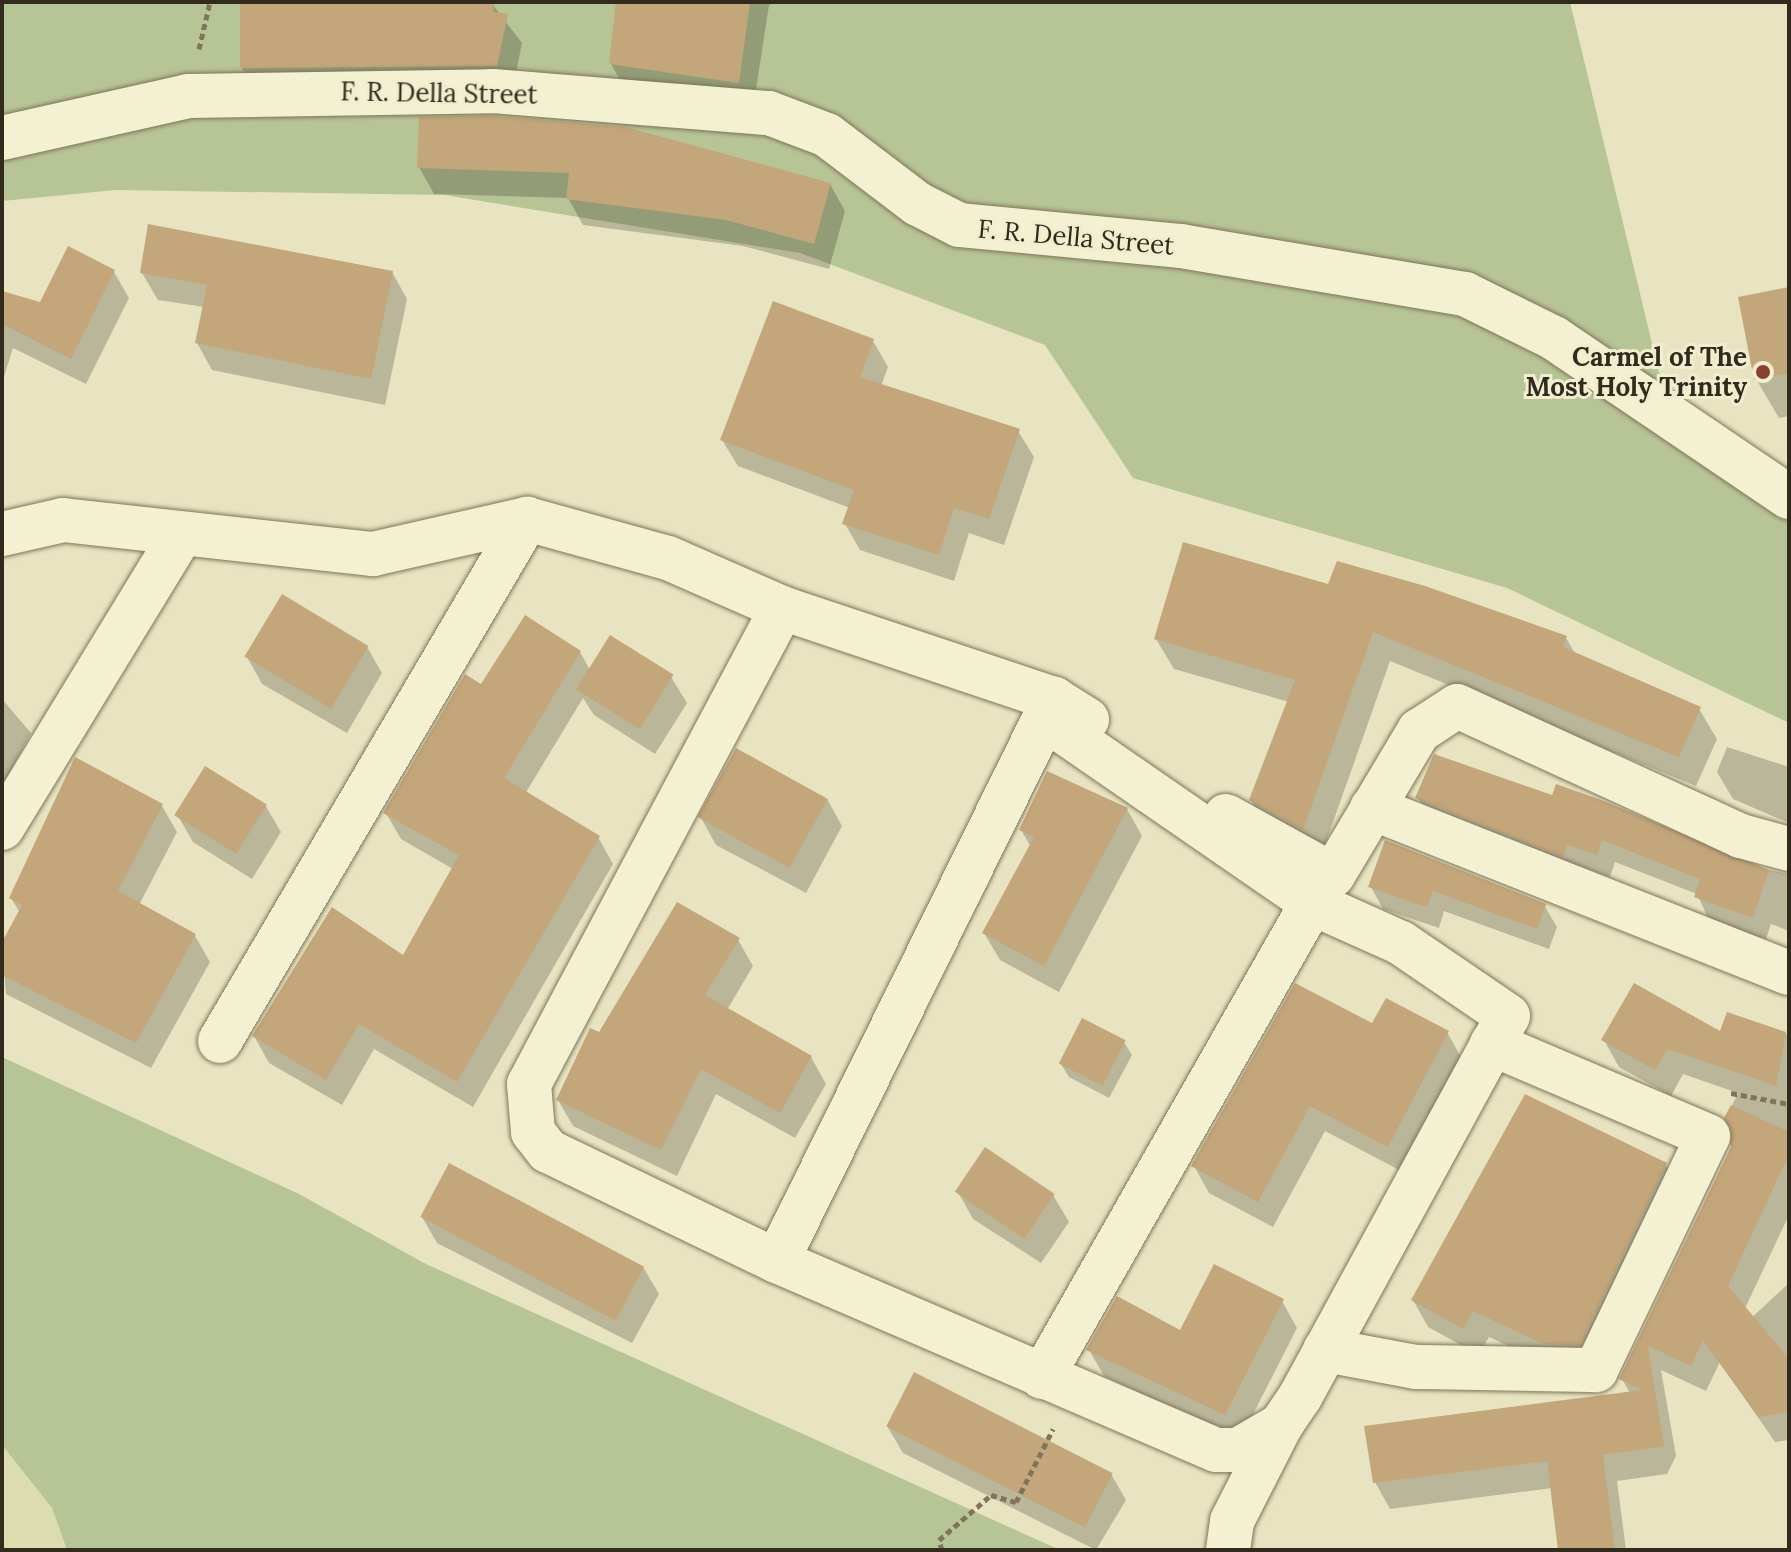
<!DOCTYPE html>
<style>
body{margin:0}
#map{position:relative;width:1791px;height:1552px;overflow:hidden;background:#e8e4c1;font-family:Lora,serif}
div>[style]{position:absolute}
.farmland>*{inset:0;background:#dcddaf}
.green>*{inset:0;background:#b7c596}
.shadow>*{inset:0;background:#0003}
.building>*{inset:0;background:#c3a67a;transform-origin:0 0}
.path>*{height:5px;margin-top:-2.5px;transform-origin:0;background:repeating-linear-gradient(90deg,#80755a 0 6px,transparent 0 10px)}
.roads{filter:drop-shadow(0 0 2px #80755a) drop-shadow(0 0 2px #80755a)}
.minor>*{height:44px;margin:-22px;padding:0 22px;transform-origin:22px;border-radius:22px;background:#f4f1d3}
.dots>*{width:22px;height:22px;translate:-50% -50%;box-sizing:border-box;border:4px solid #f1edcf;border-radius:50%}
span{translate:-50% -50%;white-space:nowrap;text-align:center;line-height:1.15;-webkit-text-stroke:6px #f1edcf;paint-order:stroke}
.street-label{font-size:26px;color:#312a1d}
.poi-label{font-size:26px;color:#312a1d;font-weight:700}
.right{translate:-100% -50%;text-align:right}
.frame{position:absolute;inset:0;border:4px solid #312a1d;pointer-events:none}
</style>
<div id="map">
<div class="farmland">
<div style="clip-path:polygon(2px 1445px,52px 1508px,67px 1550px,2px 1550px)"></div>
</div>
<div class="green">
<div style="clip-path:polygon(2px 2px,1570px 2px,1662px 385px,1789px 479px,1789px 723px,1507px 588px,1133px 478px,1045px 345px,800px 253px,444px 195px,116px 190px,2px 201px)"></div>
<div style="clip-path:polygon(2px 1057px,299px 1194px,426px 1264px,1060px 1550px,67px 1550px,52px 1508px,2px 1445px)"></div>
</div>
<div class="shadow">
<div style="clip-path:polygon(242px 2px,493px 5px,522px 43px,512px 92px,257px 94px,242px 68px)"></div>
<div style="clip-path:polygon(618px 2px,777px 2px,769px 5px,753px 109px,626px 91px,611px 64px)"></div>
<div style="clip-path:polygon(421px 119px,830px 184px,845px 211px,829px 269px,743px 246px,583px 225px,568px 198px,434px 194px,419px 167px)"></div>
<div style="clip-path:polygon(114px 272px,129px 298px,86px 384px,13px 348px,2px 383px,2px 293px,41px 305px)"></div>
<div style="clip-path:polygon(392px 272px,407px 299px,385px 405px,212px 370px,197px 343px,204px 307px,158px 300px,142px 273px)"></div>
<div style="clip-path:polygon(1789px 289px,1789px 416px,1779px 418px,1756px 379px)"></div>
<div style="clip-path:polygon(873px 341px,888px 367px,881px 386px,1018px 431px,1034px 457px,1004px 545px,969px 533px,954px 581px,860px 550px,845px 524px,850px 508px,738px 466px,722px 440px)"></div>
<div style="clip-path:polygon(1330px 586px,1566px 638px,1576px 655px,1699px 709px,1717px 739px,1696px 786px,1390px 661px,1320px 859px,1268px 830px,1251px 800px,1289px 702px,1174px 669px,1156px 639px)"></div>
<div style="clip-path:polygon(367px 647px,382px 673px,347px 733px,262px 684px,247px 657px)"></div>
<div style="clip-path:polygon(580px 652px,590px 670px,671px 677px,687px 703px,655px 754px,594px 715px,583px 698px,525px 794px,598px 837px,613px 864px,473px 1107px,374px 1049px,342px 1105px,269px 1063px,254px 1036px,404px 958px,453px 869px,401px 839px,386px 813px,482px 686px)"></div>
<div style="clip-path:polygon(2px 699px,31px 733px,2px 787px)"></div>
<div style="clip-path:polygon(1727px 747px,1789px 767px,1789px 823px,1733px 799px,1717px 772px)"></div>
<div style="clip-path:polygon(1418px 798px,1789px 874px,1789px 931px,1771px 924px,1766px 939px,1709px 920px,1697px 894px,1615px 862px,1610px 877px,1579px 866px,1575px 878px,1431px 820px)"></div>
<div style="clip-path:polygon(827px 799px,842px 826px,806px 893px,716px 845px,701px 818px)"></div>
<div style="clip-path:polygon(265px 805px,281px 832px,252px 879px,193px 842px,178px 816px)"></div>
<div style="clip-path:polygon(162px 806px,177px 832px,139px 905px,195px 936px,210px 962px,151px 1068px,6px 994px,2px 946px,20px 913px,11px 898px)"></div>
<div style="clip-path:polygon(1127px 809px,1142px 836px,1059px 992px,1000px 960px,984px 933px,1031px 847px,1021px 830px)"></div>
<div style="clip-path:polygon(1386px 843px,1544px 905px,1557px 927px,1549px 949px,1444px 911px,1439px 928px,1383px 909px,1371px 887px)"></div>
<div style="clip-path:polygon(738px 940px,753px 966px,727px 1010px,811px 1057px,826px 1084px,795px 1138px,716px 1094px,677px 1176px,573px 1126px,558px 1100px)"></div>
<div style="clip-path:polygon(1729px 1014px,1789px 1035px,1789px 1215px,1732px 1336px,1789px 1283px,1789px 1440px,1775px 1442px,1720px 1362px,1706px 1391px,1661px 1370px,1676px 1456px,1667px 1474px,1617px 1481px,1626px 1550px,1560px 1550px,1552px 1488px,1390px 1509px,1375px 1482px,1630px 1393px,1622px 1379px,1733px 1147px,1726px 1118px,1738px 1093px,1683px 1074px,1671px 1096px,1619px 1067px,1604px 1040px,1722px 1034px)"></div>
<div style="clip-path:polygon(1373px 1026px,1447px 1032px,1462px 1059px,1403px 1172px,1325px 1131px,1273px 1227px,1209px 1193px,1194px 1166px)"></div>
<div style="clip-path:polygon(1124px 1042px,1132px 1055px,1109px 1098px,1069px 1077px,1061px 1064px)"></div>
<div style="clip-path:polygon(1666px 1165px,1681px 1191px,1595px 1371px,1560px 1370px,1489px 1337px,1479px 1355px,1428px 1327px,1413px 1300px)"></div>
<div style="clip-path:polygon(958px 1192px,1053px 1195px,1069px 1222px,1041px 1263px,973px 1219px)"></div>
<div style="clip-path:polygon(422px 1217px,643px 1267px,659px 1294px,632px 1343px,437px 1243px)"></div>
<div style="clip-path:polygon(1282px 1301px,1297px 1328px,1240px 1440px,1104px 1376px,1089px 1350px,1181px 1332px)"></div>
<div style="clip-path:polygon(887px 1426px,1111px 1474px,1126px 1500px,1096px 1550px,903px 1453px)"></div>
</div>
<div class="building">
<div style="clip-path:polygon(240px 2px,494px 2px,493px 12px,508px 14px,497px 66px,240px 68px)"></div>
<div style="clip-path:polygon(616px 2px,750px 2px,739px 83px,609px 64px)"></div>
<div style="clip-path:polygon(492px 116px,626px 127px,831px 183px,814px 244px,726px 220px,566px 199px,569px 173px,417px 168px,419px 117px)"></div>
<div style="clip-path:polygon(148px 224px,393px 271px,371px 379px,195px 343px,207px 285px,140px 273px)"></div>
<div style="clip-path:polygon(68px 246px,115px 270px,71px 359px,2px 324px,2px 291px,40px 302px)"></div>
<div style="clip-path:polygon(1789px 287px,1789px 373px,1754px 380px,1738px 297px)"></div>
<div style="clip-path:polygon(773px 301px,874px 339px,860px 377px,1020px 429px,989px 519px,954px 508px,939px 555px,842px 524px,854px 490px,720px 440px)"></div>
<div style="clip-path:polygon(1183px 542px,1328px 584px,1337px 561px,1425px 586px,1567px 636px,1563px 647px,1701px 707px,1679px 757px,1373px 632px,1303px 830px,1249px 800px,1295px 680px,1154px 639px)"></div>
<div style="left:282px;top:594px;width:101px;height:73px;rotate:31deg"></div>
<div style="clip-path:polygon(525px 615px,581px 651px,504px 778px,600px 836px,457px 1082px,359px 1024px,326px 1080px,252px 1036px,332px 907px,403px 955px,459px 855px,383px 813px,465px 674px,481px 684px)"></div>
<div style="left:610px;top:635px;width:75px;height:64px;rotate:32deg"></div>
<div style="left:736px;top:748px;width:105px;height:79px;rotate:29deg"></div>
<div style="clip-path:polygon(1434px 754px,1552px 795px,1556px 784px,1604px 801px,1769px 870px,1753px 918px,1694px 897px,1700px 879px,1602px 840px,1597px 855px,1567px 845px,1563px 857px,1415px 798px)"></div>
<div style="clip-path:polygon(75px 757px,163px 804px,118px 891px,196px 934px,136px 1043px,2px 975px,2px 942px,22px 905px,9px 898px)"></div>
<div style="left:205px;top:766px;width:73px;height:58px;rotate:32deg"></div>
<div style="clip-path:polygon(1047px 771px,1128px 808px,1044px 966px,982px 933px,1034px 837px,1019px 830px)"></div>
<div style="clip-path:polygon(1385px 840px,1546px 904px,1537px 929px,1433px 891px,1427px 907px,1368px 887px)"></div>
<div style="clip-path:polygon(677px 902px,740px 938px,705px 995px,812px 1056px,780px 1113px,701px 1069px,661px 1150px,556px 1100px,590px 1028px,599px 1032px)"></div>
<div style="clip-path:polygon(1295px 983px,1372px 1023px,1386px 998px,1449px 1031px,1388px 1147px,1310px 1106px,1258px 1202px,1191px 1166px)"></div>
<div style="clip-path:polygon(1634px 983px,1720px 1031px,1727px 1012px,1786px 1032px,1776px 1086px,1668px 1049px,1655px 1070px,1601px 1040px)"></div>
<div style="left:1082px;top:1018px;width:49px;height:51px;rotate:27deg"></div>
<div style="clip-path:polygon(1525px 1094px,1667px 1163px,1580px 1345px,1544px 1344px,1473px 1311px,1463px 1329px,1411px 1300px)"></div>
<div style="clip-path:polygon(1731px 1105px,1789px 1132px,1789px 1154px,1728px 1286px,1789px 1359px,1789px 1412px,1758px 1417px,1703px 1340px,1691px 1366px,1648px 1346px,1664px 1446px,1603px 1455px,1615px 1550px,1558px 1550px,1547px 1461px,1373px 1483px,1364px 1426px,1642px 1390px,1619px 1379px,1731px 1147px,1724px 1118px)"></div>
<div style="left:985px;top:1147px;width:84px;height:54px;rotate:34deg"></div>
<div style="left:449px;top:1163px;width:221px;height:61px;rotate:28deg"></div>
<div style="clip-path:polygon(1214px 1264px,1284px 1299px,1225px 1415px,1086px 1350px,1117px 1296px,1180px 1330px)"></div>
<div style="left:914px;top:1372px;width:223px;height:61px;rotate:27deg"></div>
</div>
<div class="path">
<div style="left:199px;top:49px;width:48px;rotate:-76.8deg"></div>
<div style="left:1731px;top:1093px;width:59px;rotate:10.7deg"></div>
<div style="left:942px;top:1550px;width:10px;rotate:-107deg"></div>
<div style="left:939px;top:1540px;width:69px;rotate:-40.9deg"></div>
<div style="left:991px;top:1495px;width:26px;rotate:16deg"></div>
<div style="left:1016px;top:1502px;width:82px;rotate:-63.1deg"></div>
</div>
<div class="roads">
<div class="minor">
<div style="left:2px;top:138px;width:191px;rotate:-12.7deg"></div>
<div style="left:188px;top:96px;width:305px;rotate:-0.9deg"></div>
<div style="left:493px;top:91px;width:277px;rotate:4.6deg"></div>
<div style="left:769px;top:113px;width:62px;rotate:20.8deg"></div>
<div style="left:827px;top:135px;width:114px;rotate:37.2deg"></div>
<div style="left:918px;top:204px;width:46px;rotate:27.1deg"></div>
<div style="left:959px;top:225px;width:223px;rotate:5.4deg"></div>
<div style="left:1181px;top:246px;width:288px;rotate:9.6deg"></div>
<div style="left:1465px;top:294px;width:99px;rotate:26.3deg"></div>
<div style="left:1554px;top:338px;width:284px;rotate:34.1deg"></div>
<div style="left:2px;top:534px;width:63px;rotate:-12.9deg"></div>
<div style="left:63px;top:520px;width:312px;rotate:6.3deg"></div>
<div style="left:373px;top:554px;width:158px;rotate:-12.8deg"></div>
<div style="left:527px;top:519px;width:146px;rotate:15.5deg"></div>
<div style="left:668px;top:558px;width:124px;rotate:23.7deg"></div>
<div style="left:782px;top:608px;width:287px;rotate:18.5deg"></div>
<div style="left:1054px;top:699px;width:39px;rotate:32deg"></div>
<div style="left:782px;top:608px;width:539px;rotate:117.99deg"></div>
<div style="left:529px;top:1084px;width:48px;rotate:85.2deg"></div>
<div style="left:533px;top:1132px;width:24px;rotate:52deg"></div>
<div style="left:548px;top:1151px;width:254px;rotate:25.7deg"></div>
<div style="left:777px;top:1261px;width:478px;rotate:23.3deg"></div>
<div style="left:1216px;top:1450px;width:22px"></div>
<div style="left:1238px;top:1450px;width:50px;rotate:-30.2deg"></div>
<div style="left:1281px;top:1425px;width:34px;rotate:-56deg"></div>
<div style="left:1300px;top:1397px;width:434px;rotate:-61.4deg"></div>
<div style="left:1508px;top:1016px;width:130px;rotate:-145.7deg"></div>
<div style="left:1401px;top:943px;width:98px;rotate:-155.8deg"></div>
<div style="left:1312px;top:903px;width:322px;rotate:-145.4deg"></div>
<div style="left:1372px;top:808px;width:448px;rotate:21.6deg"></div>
<div style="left:1226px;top:816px;width:122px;rotate:28.9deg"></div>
<div style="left:1333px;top:875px;width:168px;rotate:-59.2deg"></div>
<div style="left:1419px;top:731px;width:45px;rotate:-33.3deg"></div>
<div style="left:1457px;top:706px;width:312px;rotate:24.6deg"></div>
<div style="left:1741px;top:836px;width:50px;rotate:15.2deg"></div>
<div style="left:2px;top:828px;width:342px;rotate:-58.6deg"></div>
<div style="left:220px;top:1041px;width:606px;rotate:-59.54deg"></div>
<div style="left:777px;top:1261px;width:627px;rotate:-63.76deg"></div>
<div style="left:1325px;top:1350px;width:93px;rotate:10.6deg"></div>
<div style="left:1416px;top:1367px;width:180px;rotate:1deg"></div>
<div style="left:1596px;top:1370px;width:259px;rotate:-64.4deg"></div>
<div style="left:1708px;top:1136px;width:235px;rotate:-156.9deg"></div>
<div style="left:1042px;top:1377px;width:546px;rotate:-60.33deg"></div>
<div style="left:1228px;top:1550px;width:29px;rotate:-82deg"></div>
<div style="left:1232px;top:1521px;width:108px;rotate:-63deg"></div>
</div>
</div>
<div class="dots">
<div style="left:1763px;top:372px;background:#894031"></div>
</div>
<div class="street-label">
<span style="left:439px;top:93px;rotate:1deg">F. R. Della Street</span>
<span style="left:1076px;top:237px;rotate:5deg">F. R. Della Street</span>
</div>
<div class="poi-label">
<span class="right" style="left:1747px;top:372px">Carmel of The<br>Most Holy Trinity</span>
</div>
<div class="frame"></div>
</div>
